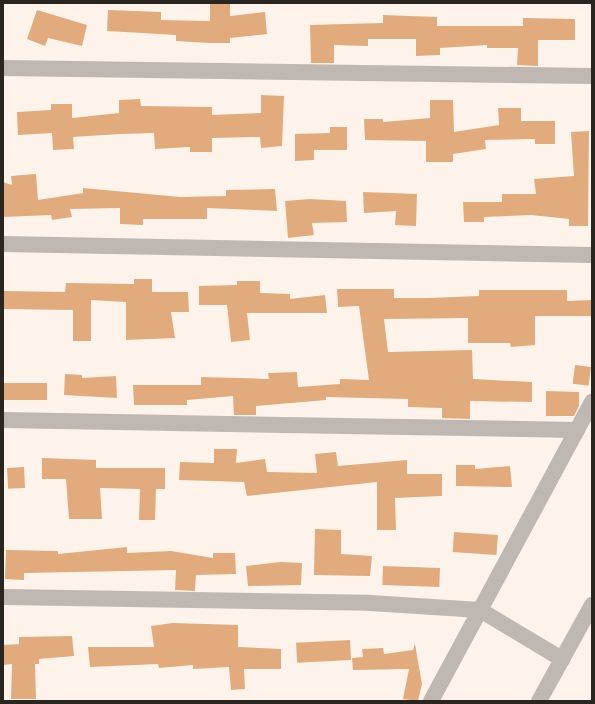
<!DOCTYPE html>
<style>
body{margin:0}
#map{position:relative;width:595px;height:704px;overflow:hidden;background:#fef3ea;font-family:Inter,sans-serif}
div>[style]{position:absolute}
.building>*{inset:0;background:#e2ab7e;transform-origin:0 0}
.street>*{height:16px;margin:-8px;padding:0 8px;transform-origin:8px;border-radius:8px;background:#bfb7b1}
span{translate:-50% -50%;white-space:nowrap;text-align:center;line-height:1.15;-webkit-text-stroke:4px #fff;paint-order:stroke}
.frame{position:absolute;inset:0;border:4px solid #2b2520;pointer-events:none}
</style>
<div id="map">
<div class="building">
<div style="clip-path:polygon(210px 3px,230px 3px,230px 16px,265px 12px,267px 34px,230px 38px,230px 43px,210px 43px,176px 41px,176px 35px,107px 31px,108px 10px,161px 12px,161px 20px,210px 21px)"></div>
<div style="clip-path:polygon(37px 10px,87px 25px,82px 46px,48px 38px,45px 46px,27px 39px)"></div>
<div style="clip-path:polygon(383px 15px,437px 17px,437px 26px,523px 26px,523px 18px,575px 19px,575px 40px,538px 40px,538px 66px,517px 65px,518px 48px,487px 48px,487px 45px,440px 48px,440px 55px,416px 56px,416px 39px,368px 39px,368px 46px,334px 45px,334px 63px,311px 63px,310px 25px,383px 23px)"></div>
<div style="clip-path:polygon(261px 95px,284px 96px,282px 146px,261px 148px,260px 137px,212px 138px,212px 152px,190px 152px,190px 147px,155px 149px,154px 133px,120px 134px,73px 137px,74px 149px,53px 150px,52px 133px,18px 135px,17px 112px,51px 110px,51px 104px,72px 104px,72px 118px,119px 113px,119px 100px,140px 99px,141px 106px,212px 107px,212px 115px,261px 113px)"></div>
<div style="clip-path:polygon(430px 100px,453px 100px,454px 132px,499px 125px,498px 108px,521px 108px,521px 121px,555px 121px,555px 144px,535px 144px,535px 139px,485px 140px,486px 149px,453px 154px,453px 162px,426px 162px,426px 141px,365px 140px,364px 119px,383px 119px,383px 122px,430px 118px)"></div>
<div style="clip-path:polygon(330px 127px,347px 127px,347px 150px,314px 150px,314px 160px,295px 161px,295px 134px,330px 133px)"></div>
<div style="clip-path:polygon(589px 131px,588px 226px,569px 226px,569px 219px,531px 215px,484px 217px,484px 222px,464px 222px,463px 202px,502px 202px,502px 194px,536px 194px,534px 179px,574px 176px,571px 132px)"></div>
<div style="clip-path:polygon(36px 174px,38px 200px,83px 193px,83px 188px,180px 197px,226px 196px,226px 190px,275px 189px,277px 211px,207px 208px,207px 219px,143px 219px,143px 225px,120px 224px,120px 208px,70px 209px,72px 217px,52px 220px,51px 215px,3px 217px,3px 182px,12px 185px,11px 176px)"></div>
<div style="clip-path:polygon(363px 192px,417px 194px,416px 226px,395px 225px,396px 211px,364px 213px)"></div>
<div style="clip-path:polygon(310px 199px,346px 201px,347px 222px,312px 223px,314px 235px,288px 238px,285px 201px)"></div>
<div style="clip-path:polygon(134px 279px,152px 279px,152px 292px,188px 292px,189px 312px,171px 312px,175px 338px,126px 340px,126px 302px,91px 300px,91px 341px,73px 341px,73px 310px,3px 309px,3px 291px,65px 292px,66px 283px,134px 284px)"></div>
<div style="clip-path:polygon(237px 281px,260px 281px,260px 293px,290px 294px,290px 299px,325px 295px,327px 313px,247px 313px,250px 340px,231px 342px,227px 305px,199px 305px,199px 286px,237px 285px)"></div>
<div style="clip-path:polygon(337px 289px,394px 289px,394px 298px,428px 298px,479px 296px,479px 290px,567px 290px,567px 301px,592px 300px,592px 316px,535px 316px,535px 345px,511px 347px,510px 343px,468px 343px,468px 318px,384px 319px,388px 352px,472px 350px,473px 379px,532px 382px,532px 402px,470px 401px,470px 419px,442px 418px,442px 408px,408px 407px,408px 399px,326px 397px,326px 400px,256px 406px,256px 415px,234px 415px,233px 396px,187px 400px,187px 405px,134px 405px,133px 385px,201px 385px,201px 377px,269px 379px,268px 373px,297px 372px,298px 387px,340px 384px,340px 379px,369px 380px,359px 306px,338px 307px)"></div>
<div style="left:575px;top:365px;width:16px;height:19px;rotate:7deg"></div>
<div style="clip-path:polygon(65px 374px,82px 375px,82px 378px,116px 376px,117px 398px,64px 395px)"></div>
<div style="left:47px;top:383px;width:17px;height:44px;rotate:90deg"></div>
<div style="clip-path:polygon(546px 391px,579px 392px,579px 406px,574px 416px,546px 416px)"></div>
<div style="clip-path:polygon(214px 449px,237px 449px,236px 463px,265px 459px,267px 472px,317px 473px,315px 454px,336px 452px,338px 466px,407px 460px,407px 474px,442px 474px,442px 496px,395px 498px,396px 530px,377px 530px,377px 482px,247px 496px,244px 482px,179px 480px,180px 462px,214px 463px)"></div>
<div style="clip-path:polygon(42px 458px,96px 460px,96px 468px,165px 468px,165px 489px,156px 489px,155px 520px,139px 520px,140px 489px,100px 488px,102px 519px,69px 519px,66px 479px,42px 479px)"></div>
<div style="clip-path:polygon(456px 465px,475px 465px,475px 469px,510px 466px,512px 487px,456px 486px)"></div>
<div style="left:24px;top:467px;width:21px;height:17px;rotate:87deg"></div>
<div style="clip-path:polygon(315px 529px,341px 530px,341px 554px,372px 556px,370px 576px,314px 575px)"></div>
<div style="left:454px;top:532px;width:44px;height:20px;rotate:4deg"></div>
<div style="clip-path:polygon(127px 547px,127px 553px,171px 551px,213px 558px,213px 553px,235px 553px,236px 574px,196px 575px,195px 591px,175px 590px,176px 570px,24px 573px,24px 580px,5px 579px,6px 550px,58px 551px,58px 554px)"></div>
<div style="clip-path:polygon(281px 562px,302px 563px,301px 585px,248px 586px,246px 566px)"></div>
<div style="left:383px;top:566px;width:57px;height:19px;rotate:2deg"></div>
<div style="clip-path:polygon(173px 623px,238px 625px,238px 647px,281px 649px,281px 669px,244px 669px,245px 689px,231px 690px,229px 667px,193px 669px,193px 665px,159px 668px,158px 664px,90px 667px,88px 647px,154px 647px,151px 626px)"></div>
<div style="clip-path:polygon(72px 636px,74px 656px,39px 659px,39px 664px,35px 664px,36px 699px,11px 699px,12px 664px,3px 665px,3px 645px,19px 644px,19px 637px)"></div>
<div style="left:350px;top:640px;width:20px;height:54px;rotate:87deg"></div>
<div style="clip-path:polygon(415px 644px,422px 684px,418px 701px,403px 699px,409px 669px,353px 670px,352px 658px,363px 657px,362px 649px,383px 648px,384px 654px,413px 650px)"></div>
</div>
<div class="street">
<div style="left:3px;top:68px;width:589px;rotate:0.78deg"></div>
<div style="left:3px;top:244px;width:589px;rotate:1.07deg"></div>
<div style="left:3px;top:420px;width:574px;rotate:1deg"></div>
<div style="left:3px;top:597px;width:367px;rotate:0.9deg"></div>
<div style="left:370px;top:603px;width:110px;rotate:3.6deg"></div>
<div style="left:480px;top:610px;width:96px;rotate:30.9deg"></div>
<div style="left:431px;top:701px;width:340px;rotate:-61.7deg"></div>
<div style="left:539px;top:701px;width:110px;rotate:-61.1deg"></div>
</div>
<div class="frame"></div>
</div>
